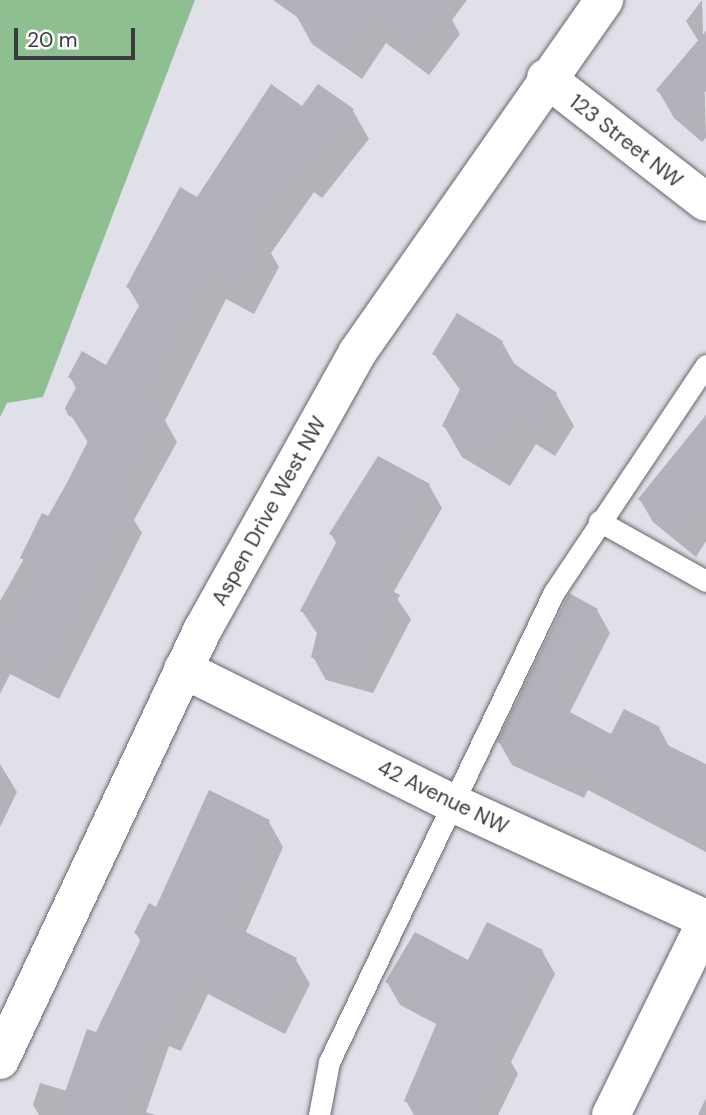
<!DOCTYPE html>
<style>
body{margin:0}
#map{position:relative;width:706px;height:1115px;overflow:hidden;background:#dfe0e8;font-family:"DM Sans",sans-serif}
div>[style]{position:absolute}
.forest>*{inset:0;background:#8ebf91}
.shadow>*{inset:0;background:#0003}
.building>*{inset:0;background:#b0b1b9}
.roads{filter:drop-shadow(0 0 2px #64656c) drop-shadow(0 0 2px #64656c)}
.service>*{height:21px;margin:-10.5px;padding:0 10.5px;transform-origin:10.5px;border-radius:10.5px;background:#fff}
.minor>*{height:38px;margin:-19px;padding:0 19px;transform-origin:19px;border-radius:19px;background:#fff}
span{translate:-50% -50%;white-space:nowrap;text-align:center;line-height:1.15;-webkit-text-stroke:6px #fff;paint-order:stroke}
.street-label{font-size:21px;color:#3a3b3e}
.scale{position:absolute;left:14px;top:28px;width:121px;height:32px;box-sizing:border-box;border:4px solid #3a3b3e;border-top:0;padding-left:9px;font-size:21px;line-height:24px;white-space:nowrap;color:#3a3b3e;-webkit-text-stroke:5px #fff;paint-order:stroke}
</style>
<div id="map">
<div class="forest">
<div style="clip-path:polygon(0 0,195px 0,43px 397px,7px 403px,0 417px)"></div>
</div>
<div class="shadow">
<div style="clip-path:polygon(296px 0,467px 0,452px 20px,460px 34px,429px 75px,386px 43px,362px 79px,312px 44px,296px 15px)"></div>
<div style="clip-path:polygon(702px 0,706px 138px,702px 142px,674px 118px,658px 90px,699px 42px,686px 21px)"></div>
<div style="clip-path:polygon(318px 86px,353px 111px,369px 139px,322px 198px,314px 192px,271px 253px,279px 267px,254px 314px,226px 299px,165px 421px,177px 442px,134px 520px,142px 533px,59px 699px,10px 674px,0 694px,0 601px,89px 444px,70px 414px,77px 390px,70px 377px,107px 367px,140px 308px,128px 287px,198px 199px,303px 109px)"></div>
<div style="clip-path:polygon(502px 342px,516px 367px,556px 394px,574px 426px,555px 456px,536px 444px,510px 486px,462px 457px,444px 426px,461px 391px,434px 354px)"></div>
<div style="clip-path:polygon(706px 418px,706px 541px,696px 557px,653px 522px,640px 500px)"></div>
<div style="clip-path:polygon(378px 458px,429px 485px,442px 508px,393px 593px,411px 619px,373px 693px,326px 680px,313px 657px,318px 635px,302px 611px,337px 544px,331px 534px)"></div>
<div style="clip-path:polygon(597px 610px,610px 633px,569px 714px,612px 736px,659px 728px,670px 748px,706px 772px,706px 852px,588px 790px,584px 798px,512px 765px,499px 742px)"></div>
<div style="clip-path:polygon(0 764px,17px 792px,0 827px)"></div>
<div style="clip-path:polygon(269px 822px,283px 847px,245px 934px,296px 960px,310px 984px,285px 1034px,208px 994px,181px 1051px,169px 1046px,146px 1112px,155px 1115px,39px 1115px,33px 1105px,40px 1083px,67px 1091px,141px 942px,136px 933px)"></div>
<div style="clip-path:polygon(542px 951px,555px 974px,511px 1062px,518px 1074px,498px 1115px,414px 1115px,406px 1101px,438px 1025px,400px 1005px,387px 982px)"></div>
<div style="clip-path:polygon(706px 1098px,706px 1115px,698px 1115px)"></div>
</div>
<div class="building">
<div style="clip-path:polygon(273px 0,448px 0,412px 47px,369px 15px,345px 51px)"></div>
<div style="clip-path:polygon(706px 31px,706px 91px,685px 115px,656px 90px)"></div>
<div style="clip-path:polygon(271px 84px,302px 106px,318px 84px,354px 109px,306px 171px,297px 165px,251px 230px,264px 237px,237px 287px,209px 272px,144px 402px,162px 413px,115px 498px,127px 504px,43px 672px,0 651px,0 644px,38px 567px,20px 558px,42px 513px,50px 517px,94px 429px,68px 415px,65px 408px,78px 384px,68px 377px,82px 351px,106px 365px,144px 297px,126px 287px,180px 187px,197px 197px)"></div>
<div style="clip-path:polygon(457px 313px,503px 341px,497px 352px,557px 393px,537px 426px,517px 414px,492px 456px,442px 426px,467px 375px,432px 354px)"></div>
<div style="clip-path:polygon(706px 415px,706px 499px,682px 536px,638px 499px)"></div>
<div style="clip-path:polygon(378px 456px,430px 484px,374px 582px,400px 595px,360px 671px,342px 661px,330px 667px,311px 657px,320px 621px,300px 611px,338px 539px,329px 534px)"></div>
<div style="clip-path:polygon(569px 593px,598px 609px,551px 702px,611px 734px,624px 709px,660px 727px,655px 739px,706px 764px,706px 836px,575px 768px,571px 776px,497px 742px)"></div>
<div style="clip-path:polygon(209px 790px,270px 820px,226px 922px,297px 958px,271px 1010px,194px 971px,167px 1027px,155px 1022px,122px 1115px,57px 1115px,87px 1029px,96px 1032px,142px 937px,134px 933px,149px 903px,156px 907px)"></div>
<div style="clip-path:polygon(487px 922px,543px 950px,496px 1045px,506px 1050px,474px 1115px,432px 1115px,404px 1101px,441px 1013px,385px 982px,415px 932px,468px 960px)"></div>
</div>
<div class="roads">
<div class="service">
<div style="left:599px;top:521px;width:123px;rotate:29.3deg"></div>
<div style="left:319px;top:1115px;width:54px;rotate:-79.3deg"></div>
<div style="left:329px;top:1062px;width:521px;rotate:-64.42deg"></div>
<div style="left:554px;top:592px;width:273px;rotate:-56.2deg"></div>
</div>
<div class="minor">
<div style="left:546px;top:78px;width:202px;rotate:37.8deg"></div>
<div style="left:183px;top:669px;width:298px;rotate:26.5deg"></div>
<div style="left:450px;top:802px;width:281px;rotate:24.6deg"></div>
<div style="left:0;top:1060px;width:476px;rotate:-64.8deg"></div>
<div style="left:203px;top:629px;width:316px;rotate:-60.8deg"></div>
<div style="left:357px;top:353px;width:431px;rotate:-55deg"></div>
<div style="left:611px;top:1115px;width:215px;rotate:-63.8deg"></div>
</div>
</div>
<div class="street-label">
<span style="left:626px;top:141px;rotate:38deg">123 Street NW</span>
<span style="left:269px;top:511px;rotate:-61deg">Aspen Drive West NW</span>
<span style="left:443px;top:797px;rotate:26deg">42 Avenue NW</span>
</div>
<div class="scale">20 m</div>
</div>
